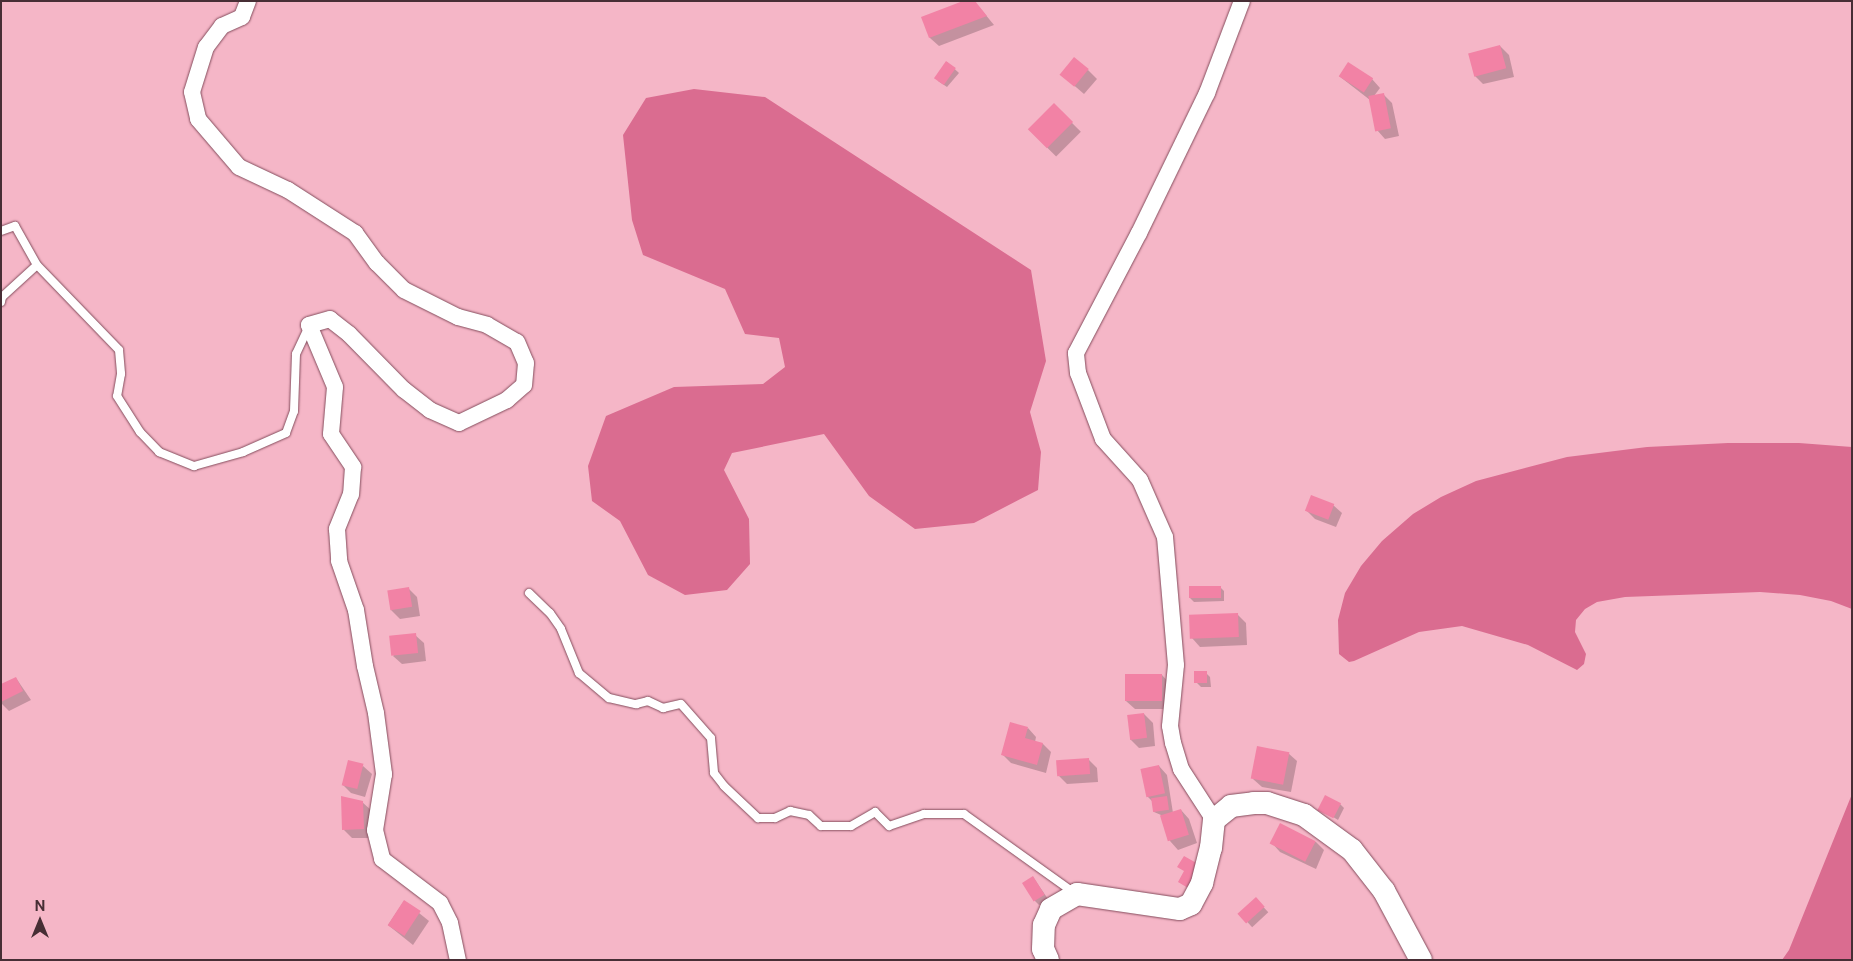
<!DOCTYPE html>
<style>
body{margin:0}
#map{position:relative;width:1853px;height:961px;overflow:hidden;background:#f5b6c7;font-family:"Public Sans",sans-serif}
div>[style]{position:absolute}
.forest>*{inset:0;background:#da6c90}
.shadow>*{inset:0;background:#0003;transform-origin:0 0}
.building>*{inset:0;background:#f282a5;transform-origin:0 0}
.roads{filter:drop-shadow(0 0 1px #844d5d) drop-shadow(0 0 1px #844d5d)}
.service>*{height:8px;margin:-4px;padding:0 4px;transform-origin:4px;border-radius:4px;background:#fff}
.minor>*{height:16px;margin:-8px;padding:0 8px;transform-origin:8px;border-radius:8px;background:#fff}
.secondary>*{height:22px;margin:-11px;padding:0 11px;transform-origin:11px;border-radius:11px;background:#fff}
span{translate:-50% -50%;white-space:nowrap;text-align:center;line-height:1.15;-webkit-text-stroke:5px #f5b6c7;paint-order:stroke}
.frame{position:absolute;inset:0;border:2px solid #472e35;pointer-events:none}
.north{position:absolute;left:15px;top:896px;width:50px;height:50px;-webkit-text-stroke:4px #f5b6c7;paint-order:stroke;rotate:0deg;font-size:14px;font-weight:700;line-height:20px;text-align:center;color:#472e35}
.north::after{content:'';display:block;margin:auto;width:18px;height:22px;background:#472e35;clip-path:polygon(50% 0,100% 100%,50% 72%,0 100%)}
</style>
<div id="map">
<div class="forest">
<div style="clip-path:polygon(694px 89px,765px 97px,1031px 270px,1046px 361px,1030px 412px,1041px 452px,1038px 490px,974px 523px,915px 529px,869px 496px,824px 434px,732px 453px,724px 470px,749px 519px,750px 564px,727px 590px,685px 595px,648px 575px,620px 521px,592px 501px,588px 466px,606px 416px,674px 387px,763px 384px,785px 367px,779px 338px,745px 334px,725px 289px,643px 255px,632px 220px,623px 135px,646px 98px)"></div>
<div style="clip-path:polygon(1728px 443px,1799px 443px,1852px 447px,1852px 609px,1831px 601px,1800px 595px,1760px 592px,1625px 597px,1597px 602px,1585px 609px,1576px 620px,1575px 632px,1586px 654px,1584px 664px,1577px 670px,1528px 645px,1462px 626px,1419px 632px,1354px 661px,1349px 662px,1339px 654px,1338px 620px,1345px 593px,1361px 566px,1382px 541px,1413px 514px,1441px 497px,1476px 481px,1567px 457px,1647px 447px)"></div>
<div style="clip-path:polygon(1852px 794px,1852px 960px,1782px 960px,1789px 950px)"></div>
</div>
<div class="shadow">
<div style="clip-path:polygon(980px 8px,994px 25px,939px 46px,930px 38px,923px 18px)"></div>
<div style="clip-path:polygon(1500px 46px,1509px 55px,1514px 77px,1483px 84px,1475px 76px)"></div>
<div style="clip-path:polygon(947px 62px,959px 73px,947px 87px,938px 81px)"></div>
<div style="clip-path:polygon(1088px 70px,1097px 79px,1084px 94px,1062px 75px)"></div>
<div style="clip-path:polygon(1339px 76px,1372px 79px,1380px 88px,1374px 96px,1383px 94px,1392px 103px,1399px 136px,1385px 139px,1377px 130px,1370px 100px)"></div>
<div style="left:1054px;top:105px;width:38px;height:35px;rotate:45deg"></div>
<div style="clip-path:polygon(1333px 505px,1342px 513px,1336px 527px,1315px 519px,1307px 511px)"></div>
<div style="clip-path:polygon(1220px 587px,1224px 591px,1224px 601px,1194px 602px,1190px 598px)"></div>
<div style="clip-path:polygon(408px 588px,417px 597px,420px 616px,400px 619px,391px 610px)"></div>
<div style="clip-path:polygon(1237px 614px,1246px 623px,1247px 645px,1200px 647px,1192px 638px)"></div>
<div style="clip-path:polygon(415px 635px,424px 643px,426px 661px,402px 664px,393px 656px)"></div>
<div style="clip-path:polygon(1206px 673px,1210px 677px,1211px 687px,1201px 687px,1197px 683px)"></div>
<div style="clip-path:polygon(1162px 675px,1170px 684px,1171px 709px,1135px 709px,1126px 701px)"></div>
<div style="clip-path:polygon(16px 678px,31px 700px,9px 711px,1px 703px,1px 685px)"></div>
<div style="clip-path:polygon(1144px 714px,1153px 723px,1155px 746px,1139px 748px,1130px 739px)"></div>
<div style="clip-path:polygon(1028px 728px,1036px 737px,1035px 742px,1043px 744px,1051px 752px,1046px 773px,1011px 763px,1003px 755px)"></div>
<div style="clip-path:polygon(1288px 753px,1297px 761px,1291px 792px,1262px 787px,1253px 779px)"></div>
<div style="clip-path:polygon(1088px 759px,1097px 768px,1098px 782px,1067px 784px,1059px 776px)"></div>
<div style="clip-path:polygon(363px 766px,372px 774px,365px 797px,351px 793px,342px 784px)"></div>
<div style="clip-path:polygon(1159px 766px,1167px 775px,1173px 813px,1181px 810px,1189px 819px,1197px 843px,1178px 850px,1170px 841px,1161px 815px,1154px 812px,1152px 801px,1147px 796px)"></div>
<div style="clip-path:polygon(362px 802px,371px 810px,372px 838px,352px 838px,344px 830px)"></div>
<div style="clip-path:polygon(1340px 804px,1344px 808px,1338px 820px,1320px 809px)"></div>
<div style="clip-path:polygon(1316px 842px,1324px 850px,1316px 869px,1280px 852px,1272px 843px)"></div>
<div style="clip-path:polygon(1033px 877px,1048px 899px,1039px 905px,1035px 901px)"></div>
<div style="left:1256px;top:899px;width:18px;height:22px;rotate:47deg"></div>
<div style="clip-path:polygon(404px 901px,429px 921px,413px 945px,388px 925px)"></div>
</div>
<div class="building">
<div style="clip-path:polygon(963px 1px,975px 1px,987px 16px,929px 38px,921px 17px)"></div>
<div style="left:1500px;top:45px;width:24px;height:33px;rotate:75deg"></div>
<div style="left:1074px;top:57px;width:19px;height:23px;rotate:39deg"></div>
<div style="left:946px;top:61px;width:12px;height:21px;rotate:35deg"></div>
<div style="left:1348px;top:62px;width:30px;height:17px;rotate:33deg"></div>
<div style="left:1384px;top:93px;width:36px;height:16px;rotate:79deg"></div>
<div style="left:1054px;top:103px;width:27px;height:37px;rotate:45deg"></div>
<div style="left:1311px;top:495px;width:25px;height:17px;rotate:21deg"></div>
<div style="left:1221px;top:586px;width:12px;height:32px;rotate:90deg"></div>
<div style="left:409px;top:587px;width:20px;height:22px;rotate:81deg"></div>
<div style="left:1238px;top:613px;width:24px;height:49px;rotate:88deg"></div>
<div style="left:416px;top:633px;width:20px;height:27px;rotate:84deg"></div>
<div style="left:1207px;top:671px;width:12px;height:13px;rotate:90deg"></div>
<div style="left:1125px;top:674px;width:37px;height:27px"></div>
<div style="clip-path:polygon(16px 677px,23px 691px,1px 702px,1px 684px)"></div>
<div style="left:1144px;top:713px;width:25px;height:17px;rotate:83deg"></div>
<div style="clip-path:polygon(1010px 722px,1028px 727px,1025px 738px,1043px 743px,1037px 765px,1001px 755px)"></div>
<div style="left:1257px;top:746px;width:33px;height:33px;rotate:11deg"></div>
<div style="left:1089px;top:758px;width:16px;height:33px;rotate:86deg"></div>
<div style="left:348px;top:760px;width:16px;height:26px;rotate:14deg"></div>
<div style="left:1159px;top:765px;width:29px;height:19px;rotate:78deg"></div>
<div style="left:1325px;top:795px;width:18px;height:17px;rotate:27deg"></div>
<div style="clip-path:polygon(341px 796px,363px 801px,364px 829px,342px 830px)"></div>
<div style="left:1167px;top:796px;width:14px;height:16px;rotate:82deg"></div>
<div style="left:1181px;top:809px;width:27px;height:22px;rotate:73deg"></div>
<div style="left:1280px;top:823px;width:40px;height:23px;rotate:27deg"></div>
<div style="clip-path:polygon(1184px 856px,1200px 865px,1188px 888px,1178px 882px,1184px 871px,1177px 867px)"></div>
<div style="left:1033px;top:876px;width:22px;height:13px;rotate:58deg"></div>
<div style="left:1256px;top:897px;width:13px;height:25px;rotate:48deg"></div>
<div style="left:404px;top:900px;width:20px;height:30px;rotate:33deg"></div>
</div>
<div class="roads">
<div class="service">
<div style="left:1px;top:231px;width:15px;rotate:-20deg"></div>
<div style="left:15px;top:226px;width:45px;rotate:60.6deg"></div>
<div style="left:37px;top:265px;width:118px;rotate:46deg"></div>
<div style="left:119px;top:350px;width:24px;rotate:85deg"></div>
<div style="left:121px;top:374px;width:22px;rotate:100deg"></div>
<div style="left:117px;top:396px;width:43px;rotate:57.4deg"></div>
<div style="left:140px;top:432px;width:28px;rotate:46deg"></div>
<div style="left:159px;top:452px;width:38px;rotate:22deg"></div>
<div style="left:194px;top:466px;width:51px;rotate:-15.9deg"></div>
<div style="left:243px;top:452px;width:47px;rotate:-23.8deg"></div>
<div style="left:286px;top:433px;width:23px;rotate:-70deg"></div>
<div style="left:294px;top:411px;width:57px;rotate:-88deg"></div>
<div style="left:296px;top:354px;width:29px;rotate:-65deg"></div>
<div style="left:1px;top:302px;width:5px;rotate:-79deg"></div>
<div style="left:2px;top:297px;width:47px;rotate:-42.4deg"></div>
<div style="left:529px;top:593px;width:29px;rotate:44deg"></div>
<div style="left:550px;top:613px;width:19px;rotate:55deg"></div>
<div style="left:561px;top:629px;width:48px;rotate:67.8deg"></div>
<div style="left:579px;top:673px;width:39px;rotate:40deg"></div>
<div style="left:609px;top:698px;width:28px;rotate:13deg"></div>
<div style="left:636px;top:704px;width:12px;rotate:-14deg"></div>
<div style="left:648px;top:701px;width:17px;rotate:25deg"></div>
<div style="left:663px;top:708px;width:18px;rotate:-13deg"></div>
<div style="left:681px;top:704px;width:45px;rotate:48.6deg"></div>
<div style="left:711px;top:738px;width:35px;rotate:85deg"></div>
<div style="left:714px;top:773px;width:16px;rotate:52deg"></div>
<div style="left:724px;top:786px;width:47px;rotate:43.3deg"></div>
<div style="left:758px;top:818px;width:17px"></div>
<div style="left:775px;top:818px;width:17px;rotate:-25deg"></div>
<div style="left:790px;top:811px;width:19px;rotate:12deg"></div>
<div style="left:809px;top:815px;width:16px;rotate:43deg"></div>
<div style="left:821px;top:826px;width:30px"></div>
<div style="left:851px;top:826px;width:28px;rotate:-30deg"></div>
<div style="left:875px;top:812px;width:20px;rotate:45deg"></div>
<div style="left:889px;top:826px;width:37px;rotate:-19deg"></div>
<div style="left:924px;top:814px;width:40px"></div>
<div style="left:964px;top:814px;width:134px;rotate:35.6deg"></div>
</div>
<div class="minor">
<div style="left:248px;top:1px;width:17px;rotate:111deg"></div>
<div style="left:242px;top:17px;width:22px;rotate:156deg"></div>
<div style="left:222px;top:26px;width:26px;rotate:127deg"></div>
<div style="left:206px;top:47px;width:47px;rotate:107.3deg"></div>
<div style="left:192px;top:92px;width:28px;rotate:77deg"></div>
<div style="left:198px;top:119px;width:63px;rotate:49.5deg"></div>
<div style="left:239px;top:167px;width:54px;rotate:25.1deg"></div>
<div style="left:288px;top:190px;width:80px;rotate:32.7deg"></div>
<div style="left:355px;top:233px;width:37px;rotate:54deg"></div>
<div style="left:377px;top:263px;width:38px;rotate:45deg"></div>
<div style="left:404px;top:290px;width:60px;rotate:26.6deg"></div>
<div style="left:458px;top:317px;width:30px;rotate:15deg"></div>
<div style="left:487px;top:325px;width:34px;rotate:30deg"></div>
<div style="left:517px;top:342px;width:23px;rotate:67deg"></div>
<div style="left:526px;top:363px;width:22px;rotate:95deg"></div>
<div style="left:524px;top:385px;width:23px;rotate:139deg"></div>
<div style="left:507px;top:400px;width:53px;rotate:154.4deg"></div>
<div style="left:459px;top:423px;width:32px;rotate:-156deg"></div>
<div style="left:430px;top:410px;width:33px;rotate:-142deg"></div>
<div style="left:404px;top:390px;width:78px;rotate:-134.5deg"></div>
<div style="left:349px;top:334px;width:24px;rotate:-142deg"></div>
<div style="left:330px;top:319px;width:22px;rotate:164deg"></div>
<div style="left:309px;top:325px;width:67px;rotate:67.2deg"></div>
<div style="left:335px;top:387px;width:47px;rotate:94.9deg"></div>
<div style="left:331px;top:434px;width:40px;rotate:56deg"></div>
<div style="left:353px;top:467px;width:27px;rotate:94deg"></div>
<div style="left:351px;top:494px;width:38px;rotate:112deg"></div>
<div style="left:337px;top:529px;width:32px;rotate:86deg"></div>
<div style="left:339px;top:561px;width:52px;rotate:70.9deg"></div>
<div style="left:356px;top:610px;width:57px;rotate:80.9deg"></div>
<div style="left:365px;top:666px;width:48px;rotate:76.8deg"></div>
<div style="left:376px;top:713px;width:62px;rotate:82.5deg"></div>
<div style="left:384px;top:774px;width:57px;rotate:99.1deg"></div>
<div style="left:375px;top:830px;width:30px;rotate:76deg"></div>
<div style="left:382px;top:859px;width:73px;rotate:37.2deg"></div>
<div style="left:440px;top:903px;width:22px;rotate:63deg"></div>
<div style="left:450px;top:923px;width:38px;rotate:78deg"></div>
<div style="left:1214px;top:820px;width:61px;rotate:-122.9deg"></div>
<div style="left:1181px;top:769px;width:27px;rotate:-107deg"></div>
<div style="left:1173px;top:743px;width:17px;rotate:-100deg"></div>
<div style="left:1170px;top:726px;width:61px;rotate:-84.4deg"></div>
<div style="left:1176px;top:665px;width:128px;rotate:-94.9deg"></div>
<div style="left:1165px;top:537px;width:62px;rotate:-113.7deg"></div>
<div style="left:1140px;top:480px;width:55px;rotate:-132.1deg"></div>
<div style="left:1103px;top:439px;width:71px;rotate:-110.7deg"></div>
<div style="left:1078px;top:373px;width:20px;rotate:-96deg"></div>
<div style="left:1076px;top:353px;width:136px;rotate:-62.3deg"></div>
<div style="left:1139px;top:233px;width:156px;rotate:-64.1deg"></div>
<div style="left:1207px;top:93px;width:98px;rotate:-69.2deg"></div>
</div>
<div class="secondary">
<div style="left:1048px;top:960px;width:12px;rotate:-114deg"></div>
<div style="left:1043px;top:949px;width:24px;rotate:-88deg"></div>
<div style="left:1044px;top:925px;width:17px;rotate:-66deg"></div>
<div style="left:1051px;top:909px;width:30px;rotate:-30deg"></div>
<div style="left:1077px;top:894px;width:104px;rotate:8.3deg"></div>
<div style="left:1180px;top:909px;width:12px;rotate:-24deg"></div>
<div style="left:1191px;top:904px;width:24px;rotate:-62deg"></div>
<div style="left:1202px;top:883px;width:36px;rotate:-76deg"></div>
<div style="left:1211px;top:848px;width:28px;rotate:-84deg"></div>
<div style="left:1214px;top:820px;width:22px;rotate:-39deg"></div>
<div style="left:1231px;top:806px;width:23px;rotate:-7deg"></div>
<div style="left:1254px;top:803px;width:13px"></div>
<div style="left:1267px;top:803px;width:39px;rotate:18deg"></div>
<div style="left:1304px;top:815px;width:59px;rotate:36.1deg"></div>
<div style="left:1352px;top:850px;width:52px;rotate:52deg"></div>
<div style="left:1384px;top:891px;width:78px;rotate:61.8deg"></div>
</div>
</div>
<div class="frame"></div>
<div class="north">N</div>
</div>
